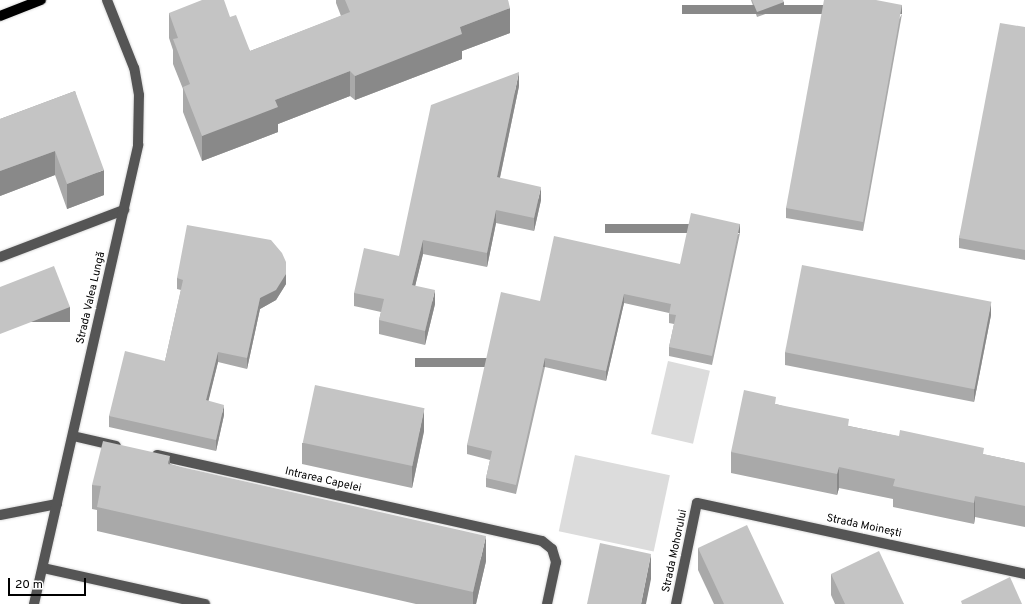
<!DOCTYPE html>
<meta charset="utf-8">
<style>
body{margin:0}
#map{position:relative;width:1025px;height:604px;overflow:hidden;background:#fff;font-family:Overpass,sans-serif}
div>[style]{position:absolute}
.green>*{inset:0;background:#dcdcdc;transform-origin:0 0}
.roads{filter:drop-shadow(0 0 1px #dbdbdb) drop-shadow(0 0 1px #dbdbdb)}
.minor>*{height:10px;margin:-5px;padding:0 5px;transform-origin:5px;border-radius:5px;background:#555}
.major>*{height:10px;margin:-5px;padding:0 5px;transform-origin:5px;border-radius:5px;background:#000}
.wall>*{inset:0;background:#a9a9a9}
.shaded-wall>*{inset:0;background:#898989;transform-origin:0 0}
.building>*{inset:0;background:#c4c4c4;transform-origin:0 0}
span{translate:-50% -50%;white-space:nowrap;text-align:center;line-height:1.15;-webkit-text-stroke:3.5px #fff;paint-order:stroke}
.street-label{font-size:11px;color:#000}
.scale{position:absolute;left:8px;top:578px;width:78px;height:18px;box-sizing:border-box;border:2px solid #000;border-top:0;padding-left:5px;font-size:12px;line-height:14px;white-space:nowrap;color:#000;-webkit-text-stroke:3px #fff;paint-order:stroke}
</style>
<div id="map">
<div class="green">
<div style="left:668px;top:361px;width:43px;height:75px;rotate:13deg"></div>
<div style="left:575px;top:455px;width:97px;height:78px;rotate:12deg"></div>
</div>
<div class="roads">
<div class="minor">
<div style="left:0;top:257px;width:133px;rotate:-20.8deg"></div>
<div style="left:73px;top:436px;width:44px;rotate:13.1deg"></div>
<div style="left:157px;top:455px;width:394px;rotate:12.6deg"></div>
<div style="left:542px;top:541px;width:13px;rotate:39deg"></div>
<div style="left:552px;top:549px;width:14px;rotate:73deg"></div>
<div style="left:556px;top:562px;width:43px;rotate:102.1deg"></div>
<div style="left:0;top:515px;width:58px;rotate:-10.9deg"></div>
<div style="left:43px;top:568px;width:166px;rotate:12.5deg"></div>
<div style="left:34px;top:604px;width:471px;rotate:-77.2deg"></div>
<div style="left:138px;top:145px;width:50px;rotate:-88.9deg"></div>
<div style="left:139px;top:95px;width:27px;rotate:-100deg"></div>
<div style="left:134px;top:68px;width:73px;rotate:-111.7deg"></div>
<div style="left:676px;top:604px;width:103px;rotate:-78.3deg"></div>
<div style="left:697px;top:503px;width:336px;rotate:12.2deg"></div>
</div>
<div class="major">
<div style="left:0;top:16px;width:44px;rotate:-21.3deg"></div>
</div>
</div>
<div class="wall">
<div style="clip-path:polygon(336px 0,508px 0,510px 33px,462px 51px,462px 59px,355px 100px,350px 96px,278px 124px,278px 132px,202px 161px,183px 112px,183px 89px,173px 64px,173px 50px,169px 38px,169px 13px,230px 17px,250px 51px,341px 16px,336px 3px)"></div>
<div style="clip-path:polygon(751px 0,783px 0,784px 7px,757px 17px)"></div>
<div style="clip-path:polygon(902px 14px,863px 231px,786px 218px,786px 208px)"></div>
<div style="clip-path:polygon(1025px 27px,1025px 260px,959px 248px,959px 238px)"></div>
<div style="clip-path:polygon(519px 86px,500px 178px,541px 200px,534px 231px,496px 223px,487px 267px,423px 254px,415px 286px,435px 304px,425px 345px,379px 334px,379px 320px,381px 312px,354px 306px,354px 293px,399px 256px)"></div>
<div style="clip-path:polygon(75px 91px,104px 195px,67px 209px,55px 175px,0 196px,0 119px)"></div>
<div style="clip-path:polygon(740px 233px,712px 365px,669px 356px,669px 347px,674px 324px,669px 323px,669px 313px,624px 303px,606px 381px,545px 367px,516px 494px,486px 487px,486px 478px,490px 460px,467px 454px,467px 445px,540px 301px,680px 264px)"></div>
<div style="clip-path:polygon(286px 262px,286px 284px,276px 300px,260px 309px,247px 369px,218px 362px,208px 401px,224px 415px,216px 451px,109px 427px,109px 416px,165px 361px,181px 290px,177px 289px,177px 278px)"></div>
<div style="clip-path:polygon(991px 315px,974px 402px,785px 365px,785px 352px)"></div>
<div style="clip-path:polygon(776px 404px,849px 426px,1025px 463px,1025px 527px,975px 517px,974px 524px,893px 507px,893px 499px,839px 488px,837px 495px,731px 473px,731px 452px)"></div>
<div style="clip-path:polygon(424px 431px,412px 488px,302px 464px,302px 443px)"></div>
<div style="clip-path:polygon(170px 464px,486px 561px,476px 604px,416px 604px,97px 531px,97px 510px,92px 509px,92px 485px)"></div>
<div style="clip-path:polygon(698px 548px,784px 604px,714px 604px,698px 570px)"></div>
<div style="clip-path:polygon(831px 574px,904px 604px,835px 604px,831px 595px)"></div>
</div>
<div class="shaded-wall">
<div style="left:784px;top:2px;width:5px;height:29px;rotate:90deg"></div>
<div style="left:902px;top:5px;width:9px;height:220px;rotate:90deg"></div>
<div style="clip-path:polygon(510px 8px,510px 33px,462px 51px,462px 59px,355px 100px,355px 76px,460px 27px)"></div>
<div style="clip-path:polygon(350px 71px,350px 96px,278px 124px,278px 132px,202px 161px,202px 136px,275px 100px)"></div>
<div style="clip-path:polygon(519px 72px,519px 86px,497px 191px,497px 177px)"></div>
<div style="clip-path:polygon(55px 151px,55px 175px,0 196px,0 171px)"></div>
<div style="clip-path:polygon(104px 170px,104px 195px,67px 209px,67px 184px)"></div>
<div style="clip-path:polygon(541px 187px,541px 200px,534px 231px,534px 218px)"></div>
<div style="clip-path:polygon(496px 210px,496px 223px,487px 267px,487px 253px)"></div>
<div style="left:740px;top:224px;width:9px;height:135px;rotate:90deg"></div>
<div style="clip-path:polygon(423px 240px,423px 254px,412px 299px,412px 285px)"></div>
<div style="clip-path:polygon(286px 274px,286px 284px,276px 300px,260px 309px,247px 369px,247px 358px,260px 298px)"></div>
<div style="clip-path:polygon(435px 290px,435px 304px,425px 345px,425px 331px)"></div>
<div style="clip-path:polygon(624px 294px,624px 303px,606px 381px,606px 371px)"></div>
<div style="clip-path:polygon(991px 302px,991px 315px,974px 402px,974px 388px)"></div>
<div style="left:70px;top:307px;width:15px;height:75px;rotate:90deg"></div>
<div style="clip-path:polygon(218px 352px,218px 362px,206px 411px,206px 400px)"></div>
<div style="left:545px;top:358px;width:9px;height:130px;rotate:90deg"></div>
<div style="clip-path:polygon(224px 405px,224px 415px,216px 451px,216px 440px)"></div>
<div style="clip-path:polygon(424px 409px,424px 431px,412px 488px,412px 467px)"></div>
<div style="clip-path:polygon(170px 456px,170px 481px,168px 464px)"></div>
<div style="clip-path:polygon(839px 467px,839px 488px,837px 495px,837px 474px)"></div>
<div style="clip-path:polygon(975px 496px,975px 517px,974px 524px,974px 503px)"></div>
<div style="clip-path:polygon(486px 536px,486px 561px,476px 604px,473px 604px,473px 592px)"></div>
<div style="clip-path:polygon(651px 554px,651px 579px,646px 604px,641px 604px)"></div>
</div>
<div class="building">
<div style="clip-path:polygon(202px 0,224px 0,230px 17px,236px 15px,250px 51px,350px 12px,345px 0,508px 0,510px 8px,460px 27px,462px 34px,355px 76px,350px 71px,275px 100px,278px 107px,202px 136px,183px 87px,190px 84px,173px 39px,178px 38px,169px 13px)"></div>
<div style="clip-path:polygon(752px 0,783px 0,784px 2px,757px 12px)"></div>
<div style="clip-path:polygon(824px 0,876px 0,902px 5px,863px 222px,786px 208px)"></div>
<div style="clip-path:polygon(1000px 23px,1025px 27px,1025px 250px,959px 238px)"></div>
<div style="clip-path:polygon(519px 72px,497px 177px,541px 187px,534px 218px,496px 210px,487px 253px,423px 240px,412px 285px,435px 290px,425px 331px,379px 320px,384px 299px,354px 293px,364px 248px,399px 256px,431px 105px)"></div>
<div style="clip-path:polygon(75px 91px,104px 170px,67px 184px,55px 151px,0 171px,0 119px)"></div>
<div style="clip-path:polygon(691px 213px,740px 224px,712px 356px,669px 347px,676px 315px,669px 314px,671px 304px,624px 294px,606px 371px,545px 358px,516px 485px,486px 478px,492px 451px,467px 445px,501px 292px,540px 301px,554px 236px,680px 264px)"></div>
<div style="clip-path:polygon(187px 225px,271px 240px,282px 253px,286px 262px,286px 274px,276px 290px,260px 298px,247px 358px,218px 352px,206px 400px,224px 405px,216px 440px,109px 416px,125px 351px,165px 361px,183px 280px,177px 278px)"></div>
<div style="left:802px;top:265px;width:193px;height:89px;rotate:11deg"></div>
<div style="clip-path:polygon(54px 266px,70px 307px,0 334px,0 287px)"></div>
<div style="left:315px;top:385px;width:112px;height:59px;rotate:12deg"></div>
<div style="clip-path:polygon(744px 390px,776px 397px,775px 404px,849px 419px,848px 426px,899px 436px,900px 430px,984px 448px,983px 454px,1025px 463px,1025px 506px,975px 496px,974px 503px,893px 486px,895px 479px,839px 467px,837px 474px,731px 452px)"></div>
<div style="clip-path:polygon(103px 441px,170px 456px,168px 464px,486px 536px,473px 592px,97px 507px,101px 486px,92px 485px)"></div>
<div style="clip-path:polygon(747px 525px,784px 604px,724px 604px,698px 548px)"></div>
<div style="clip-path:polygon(600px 543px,651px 554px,641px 604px,587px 604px)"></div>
<div style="clip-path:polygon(879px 551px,904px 604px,845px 604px,831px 574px)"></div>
<div style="clip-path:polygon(1010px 577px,1022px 604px,962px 604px,961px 601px)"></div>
</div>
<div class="street-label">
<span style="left:91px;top:298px;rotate:-77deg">Strada Valea Lungă</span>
<span style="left:323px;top:480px;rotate:13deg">Intrarea Capelei</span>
<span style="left:864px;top:526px;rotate:12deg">Strada Moinești</span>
<span style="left:675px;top:551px;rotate:-78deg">Strada Mohorului</span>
</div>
<div class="scale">20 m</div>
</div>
